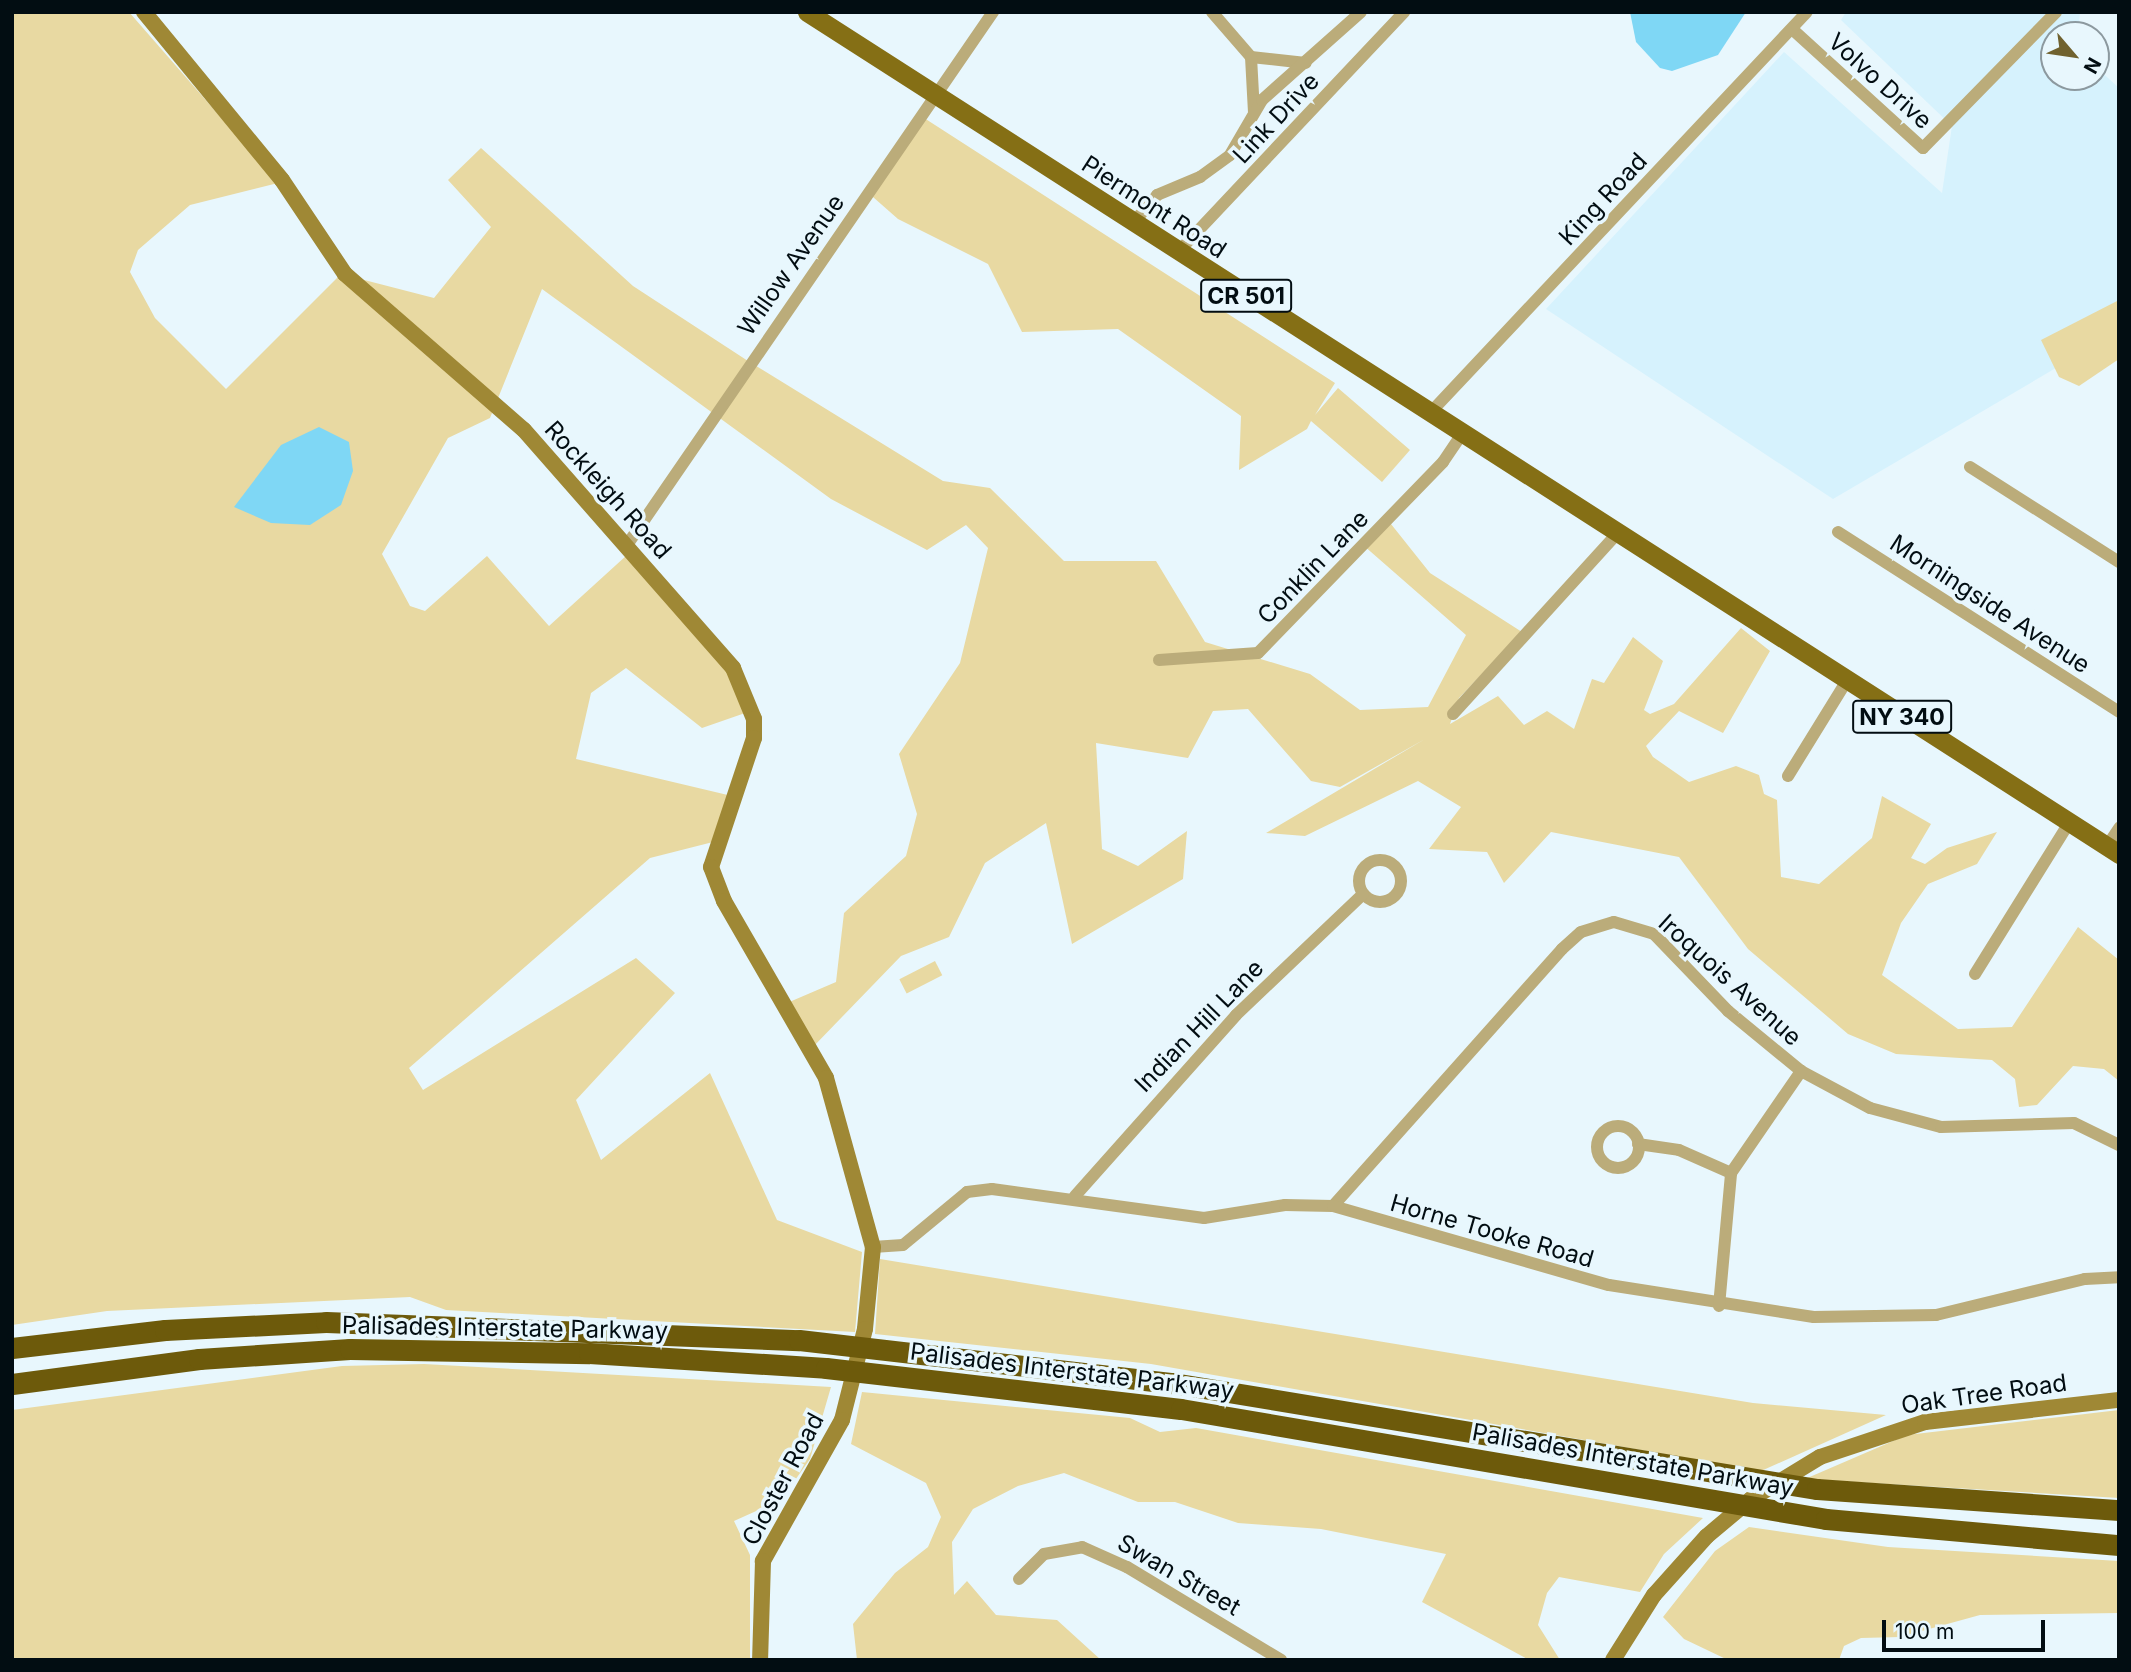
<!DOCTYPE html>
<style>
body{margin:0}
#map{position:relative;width:2131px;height:1672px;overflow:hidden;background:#e8f7fd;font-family:Inter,sans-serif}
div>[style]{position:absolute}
.built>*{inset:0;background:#d6f2fd}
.green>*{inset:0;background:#e8d9a2;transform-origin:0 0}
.water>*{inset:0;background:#7fd7f5}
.street>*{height:12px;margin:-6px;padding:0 6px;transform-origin:6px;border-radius:6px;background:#bbac7a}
.street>.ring{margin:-6px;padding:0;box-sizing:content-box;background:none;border:12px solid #bbac7a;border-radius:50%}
.secondary>*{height:16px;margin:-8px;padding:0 8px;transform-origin:8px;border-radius:8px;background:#9f8835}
.primary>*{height:19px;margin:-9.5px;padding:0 9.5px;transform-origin:9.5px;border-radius:9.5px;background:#856f15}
.highway>*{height:21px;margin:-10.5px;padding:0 10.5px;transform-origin:10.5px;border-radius:10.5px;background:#6d5a0b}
span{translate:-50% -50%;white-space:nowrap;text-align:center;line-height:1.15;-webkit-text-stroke:7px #e8f7fd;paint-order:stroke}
.shield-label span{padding:2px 5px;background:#e8f7fd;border:2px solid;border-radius:5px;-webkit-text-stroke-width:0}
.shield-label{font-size:23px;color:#020d12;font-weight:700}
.street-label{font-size:24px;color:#020d12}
.frame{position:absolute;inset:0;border:14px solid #020d12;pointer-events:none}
.north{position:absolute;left:2040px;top:21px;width:70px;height:70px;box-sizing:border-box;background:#e8f7fd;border:2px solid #8c999f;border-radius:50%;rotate:119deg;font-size:19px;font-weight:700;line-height:28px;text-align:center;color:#020d12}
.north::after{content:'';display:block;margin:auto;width:24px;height:32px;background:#70622f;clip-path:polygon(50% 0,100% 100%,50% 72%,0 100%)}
.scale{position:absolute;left:1882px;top:1620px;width:163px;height:32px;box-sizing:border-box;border:4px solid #020d12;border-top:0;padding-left:9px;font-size:21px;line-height:24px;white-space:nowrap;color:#020d12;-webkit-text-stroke:5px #e8f7fd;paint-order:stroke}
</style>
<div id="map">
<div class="built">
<div style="clip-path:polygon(1846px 12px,2080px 12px,2078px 35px,2054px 35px,2054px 77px,2096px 77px,2096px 67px,2119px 88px,2119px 331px,1833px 499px,1546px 309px,1784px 52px,1942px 193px,1952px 126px,1841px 20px)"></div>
</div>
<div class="green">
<div style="clip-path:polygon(12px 12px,129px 12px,278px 183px,190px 205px,138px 250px,130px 272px,155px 318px,226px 389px,341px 274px,434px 298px,491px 227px,448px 180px,481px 148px,633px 286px,748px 361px,943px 481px,990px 488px,1064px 561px,1156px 561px,1205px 642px,1310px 674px,1360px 710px,1428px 707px,1466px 635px,1363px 545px,1387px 519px,1430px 573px,1522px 632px,1459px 698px,1450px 724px,1498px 696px,1524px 725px,1547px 711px,1574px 729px,1592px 679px,1604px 683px,1633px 637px,1663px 661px,1644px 710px,1650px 714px,1674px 704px,1741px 628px,1770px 651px,1723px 733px,1679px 711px,1646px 746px,1653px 757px,1689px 782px,1736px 766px,1759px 775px,1764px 794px,1777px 800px,1781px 877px,1819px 884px,1872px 838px,1882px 796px,1931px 824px,1911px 858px,1925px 864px,1947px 848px,1997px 832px,1977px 864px,1928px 884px,1901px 923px,1882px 975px,1958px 1029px,2012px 1027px,2078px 927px,2119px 960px,2119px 1081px,2104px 1069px,2073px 1066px,2037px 1105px,2019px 1107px,2015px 1079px,1992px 1060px,1896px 1054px,1848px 1034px,1748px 949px,1679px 857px,1551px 832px,1504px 883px,1487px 852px,1429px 849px,1461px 807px,1418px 781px,1305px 836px,1266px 833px,1425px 739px,1340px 787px,1311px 781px,1248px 709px,1213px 711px,1188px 758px,1096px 743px,1102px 849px,1138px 866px,1187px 831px,1183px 879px,1072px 944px,1046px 823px,985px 863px,949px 937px,901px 956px,812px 1048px,787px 1003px,836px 982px,844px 913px,906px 856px,917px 814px,899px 754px,960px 663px,988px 548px,966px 525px,927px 550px,831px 499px,542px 289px,490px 418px,448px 438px,382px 554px,410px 606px,425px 611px,487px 556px,549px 626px,627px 555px,731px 668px,748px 712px,702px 728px,626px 668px,591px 693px,576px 759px,732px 796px,713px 842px,650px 858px,409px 1068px,423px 1090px,636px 958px,675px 993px,576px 1100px,601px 1160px,710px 1073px,777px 1220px,862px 1252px,855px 1332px,446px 1310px,410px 1297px,107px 1311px,12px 1325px)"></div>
<div style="clip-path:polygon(921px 116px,1335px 383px,1315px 415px,1338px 388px,1410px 450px,1382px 482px,1311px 421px,1307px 429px,1239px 470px,1241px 416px,1118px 329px,1022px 332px,988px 264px,898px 219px,865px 190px)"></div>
<div style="clip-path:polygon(2119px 300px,2119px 359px,2079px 386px,2059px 377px,2041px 340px)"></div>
<div style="left:935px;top:961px;width:16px;height:40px;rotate:63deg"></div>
<div style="clip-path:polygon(880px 1259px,1753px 1403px,1886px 1415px,1761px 1471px,1151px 1364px,875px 1334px)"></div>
<div style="clip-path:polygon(424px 1364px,831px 1387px,810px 1459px,781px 1500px,734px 1521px,750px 1555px,750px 1660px,12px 1660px,12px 1410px,342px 1366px)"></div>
<div style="clip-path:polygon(862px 1392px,1130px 1418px,1160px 1432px,1196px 1428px,1703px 1518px,1664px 1554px,1640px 1592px,1559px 1577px,1547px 1593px,1538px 1625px,1560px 1660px,1529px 1660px,1422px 1602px,1446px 1554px,1321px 1529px,1238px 1523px,1175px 1502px,1138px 1502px,1064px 1473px,1018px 1486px,973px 1509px,952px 1542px,954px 1595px,967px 1581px,996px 1615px,1057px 1620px,1101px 1660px,857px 1660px,853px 1624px,895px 1573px,928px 1547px,941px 1517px,926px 1483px,851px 1444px)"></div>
<div style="clip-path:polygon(2119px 1410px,2119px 1498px,1805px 1479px,1907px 1435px)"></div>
<div style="clip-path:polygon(1749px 1527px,1888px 1547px,2119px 1561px,2119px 1613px,1980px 1615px,1900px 1637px,1861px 1638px,1844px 1646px,1839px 1660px,1728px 1660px,1684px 1639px,1663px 1617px,1715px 1551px)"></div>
</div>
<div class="water">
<div style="clip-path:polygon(1630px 12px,1746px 12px,1718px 55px,1672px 71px,1660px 68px,1636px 42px)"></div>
<div style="clip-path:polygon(319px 427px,349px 442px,353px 471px,341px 505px,310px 525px,271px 523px,234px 507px,281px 445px)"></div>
</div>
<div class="street">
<div style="left:1212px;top:12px;width:60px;rotate:49.1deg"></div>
<div style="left:1251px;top:57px;width:55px;rotate:6.2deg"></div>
<div style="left:1792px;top:29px;width:177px;rotate:42.3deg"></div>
<div style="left:1923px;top:148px;width:190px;rotate:-45.6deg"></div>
<div style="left:1251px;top:57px;width:55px;rotate:86.9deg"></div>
<div style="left:1133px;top:223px;width:37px;rotate:-49deg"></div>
<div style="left:1157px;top:195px;width:47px;rotate:-22.7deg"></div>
<div style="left:1200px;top:177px;width:37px;rotate:-36deg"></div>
<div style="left:1230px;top:155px;width:64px;rotate:-59.8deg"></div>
<div style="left:1262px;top:100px;width:132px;rotate:-41.6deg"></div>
<div style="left:1178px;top:252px;width:330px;rotate:-46.7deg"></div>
<div style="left:1430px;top:413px;width:550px;rotate:-46.77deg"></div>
<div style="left:1970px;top:467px;width:177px;rotate:32.5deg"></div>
<div style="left:1838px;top:532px;width:334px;rotate:32.6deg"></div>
<div style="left:627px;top:545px;width:647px;rotate:-55.52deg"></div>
<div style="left:1159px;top:660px;width:99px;rotate:-4deg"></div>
<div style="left:1258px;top:653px;width:266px;rotate:-45.9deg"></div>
<div style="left:1443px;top:462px;width:34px;rotate:-56deg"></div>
<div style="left:1453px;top:714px;width:242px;rotate:-47.7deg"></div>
<div style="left:1788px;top:776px;width:110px;rotate:-58.3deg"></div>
<div style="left:2107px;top:846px;width:22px;rotate:-56deg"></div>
<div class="ring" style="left:1359px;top:860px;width:30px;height:30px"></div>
<div style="left:1975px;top:974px;width:178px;rotate:-58.1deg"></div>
<div class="ring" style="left:1597px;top:1126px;width:30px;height:30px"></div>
<div style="left:1638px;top:1144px;width:41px;rotate:8.3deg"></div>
<div style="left:1679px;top:1150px;width:57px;rotate:23.9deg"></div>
<div style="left:1075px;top:1196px;width:242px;rotate:-48.3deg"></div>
<div style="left:1236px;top:1015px;width:175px;rotate:-43.6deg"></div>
<div style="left:1333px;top:1206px;width:344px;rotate:-48.3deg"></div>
<div style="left:1562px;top:949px;width:25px;rotate:-42deg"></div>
<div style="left:1581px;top:932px;width:34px;rotate:-17deg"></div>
<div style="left:1614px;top:922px;width:42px;rotate:16.7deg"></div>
<div style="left:1654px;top:934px;width:107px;rotate:46.1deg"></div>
<div style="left:1728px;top:1011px;width:94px;rotate:39.4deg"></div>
<div style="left:1801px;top:1071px;width:78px;rotate:28.2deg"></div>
<div style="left:1870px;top:1108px;width:73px;rotate:15deg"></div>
<div style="left:1941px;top:1127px;width:133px;rotate:-1.7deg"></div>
<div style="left:2074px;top:1123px;width:50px;rotate:26.1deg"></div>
<div style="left:873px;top:1247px;width:30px;rotate:-4deg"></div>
<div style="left:903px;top:1245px;width:83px;rotate:-39.6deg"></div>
<div style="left:967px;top:1192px;width:25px;rotate:-7deg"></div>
<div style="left:992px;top:1189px;width:214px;rotate:7.8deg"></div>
<div style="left:1204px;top:1218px;width:82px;rotate:-9.1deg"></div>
<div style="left:1285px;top:1205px;width:48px;rotate:1.2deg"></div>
<div style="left:1333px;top:1206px;width:287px;rotate:16deg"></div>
<div style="left:1609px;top:1285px;width:207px;rotate:8.9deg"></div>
<div style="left:1814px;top:1317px;width:122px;rotate:-0.9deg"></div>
<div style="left:1936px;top:1315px;width:153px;rotate:-13.6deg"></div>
<div style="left:2085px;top:1279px;width:34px;rotate:-3deg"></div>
<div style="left:1719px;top:1306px;width:134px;rotate:-84.8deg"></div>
<div style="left:1731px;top:1173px;width:124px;rotate:-55.5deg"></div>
<div style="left:1019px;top:1579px;width:35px;rotate:-45deg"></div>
<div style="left:1044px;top:1554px;width:39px;rotate:-10deg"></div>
<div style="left:1082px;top:1547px;width:49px;rotate:24deg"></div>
<div style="left:1127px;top:1567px;width:180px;rotate:31.1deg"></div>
</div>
<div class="secondary">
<div style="left:144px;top:12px;width:217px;rotate:50.6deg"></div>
<div style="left:282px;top:180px;width:113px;rotate:56.2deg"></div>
<div style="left:345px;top:274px;width:237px;rotate:41.1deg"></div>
<div style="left:524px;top:430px;width:317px;rotate:48.7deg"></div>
<div style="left:733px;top:668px;width:55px;rotate:67.6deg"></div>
<div style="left:754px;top:719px;width:19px;rotate:90deg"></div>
<div style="left:754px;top:738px;width:136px;rotate:108.4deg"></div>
<div style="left:711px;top:867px;width:36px;rotate:69deg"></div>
<div style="left:724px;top:901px;width:204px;rotate:60deg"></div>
<div style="left:826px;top:1078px;width:175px;rotate:74.5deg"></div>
<div style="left:873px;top:1247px;width:82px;rotate:95.6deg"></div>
<div style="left:865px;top:1329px;width:94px;rotate:104.2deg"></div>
<div style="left:842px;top:1420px;width:162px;rotate:119.3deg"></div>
<div style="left:763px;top:1561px;width:99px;rotate:91.7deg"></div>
<div style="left:1613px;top:1660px;width:77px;rotate:-57.8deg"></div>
<div style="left:1654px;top:1595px;width:79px;rotate:-48.1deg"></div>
<div style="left:1707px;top:1536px;width:57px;rotate:-40.1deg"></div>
<div style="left:1751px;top:1499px;width:81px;rotate:-31.3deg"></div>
<div style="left:1820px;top:1457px;width:111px;rotate:-18.4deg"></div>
<div style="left:1925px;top:1422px;width:195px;rotate:-6.5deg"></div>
</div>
<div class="primary">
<div style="left:807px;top:12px;width:1559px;rotate:32.69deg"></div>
</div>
<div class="highway">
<div style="left:12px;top:1348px;width:154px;rotate:-6.7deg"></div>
<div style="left:165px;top:1330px;width:161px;rotate:-2.8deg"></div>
<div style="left:326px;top:1322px;width:473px;rotate:2.2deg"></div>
<div style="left:799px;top:1340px;width:376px;rotate:6.6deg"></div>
<div style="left:1173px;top:1383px;width:653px;rotate:9.35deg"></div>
<div style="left:1817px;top:1489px;width:303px;rotate:4deg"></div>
<div style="left:12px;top:1384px;width:189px;rotate:-7.6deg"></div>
<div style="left:199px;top:1359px;width:151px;rotate:-3.8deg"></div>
<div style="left:350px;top:1349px;width:239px;rotate:1deg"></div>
<div style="left:589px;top:1353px;width:237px;rotate:3.6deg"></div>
<div style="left:826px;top:1368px;width:357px;rotate:6.6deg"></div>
<div style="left:1181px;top:1409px;width:654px;rotate:9.68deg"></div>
<div style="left:1826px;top:1519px;width:294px;rotate:5.1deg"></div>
</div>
<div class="shield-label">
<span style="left:1246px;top:296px">CR 501</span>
<span style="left:1902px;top:717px">NY 340</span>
</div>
<div class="street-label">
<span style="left:1880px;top:81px;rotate:42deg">Volvo Drive</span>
<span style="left:1276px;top:118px;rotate:-47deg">Link Drive</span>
<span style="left:1603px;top:199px;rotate:-47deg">King Road</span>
<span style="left:1154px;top:207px;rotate:33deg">Piermont Road</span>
<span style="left:791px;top:265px;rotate:-55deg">Willow Avenue</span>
<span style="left:608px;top:490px;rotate:48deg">Rockleigh Road</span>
<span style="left:1313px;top:567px;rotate:-46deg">Conklin Lane</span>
<span style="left:1990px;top:604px;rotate:33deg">Morningside Avenue</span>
<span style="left:1730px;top:980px;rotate:42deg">Iroquois Avenue</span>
<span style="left:1199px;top:1026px;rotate:-46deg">Indian Hill Lane</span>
<span style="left:1492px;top:1231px;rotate:16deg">Horne Tooke Road</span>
<span style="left:505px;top:1328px;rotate:1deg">Palisades Interstate Parkway</span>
<span style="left:1072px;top:1371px;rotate:7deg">Palisades Interstate Parkway</span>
<span style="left:1984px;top:1394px;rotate:-8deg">Oak Tree Road</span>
<span style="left:1633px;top:1460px;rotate:10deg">Palisades Interstate Parkway</span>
<span style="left:783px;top:1479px;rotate:-62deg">Closter Road</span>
<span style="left:1179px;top:1575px;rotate:30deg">Swan Street</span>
</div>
<div class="frame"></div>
<div class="north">N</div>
<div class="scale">100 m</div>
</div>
